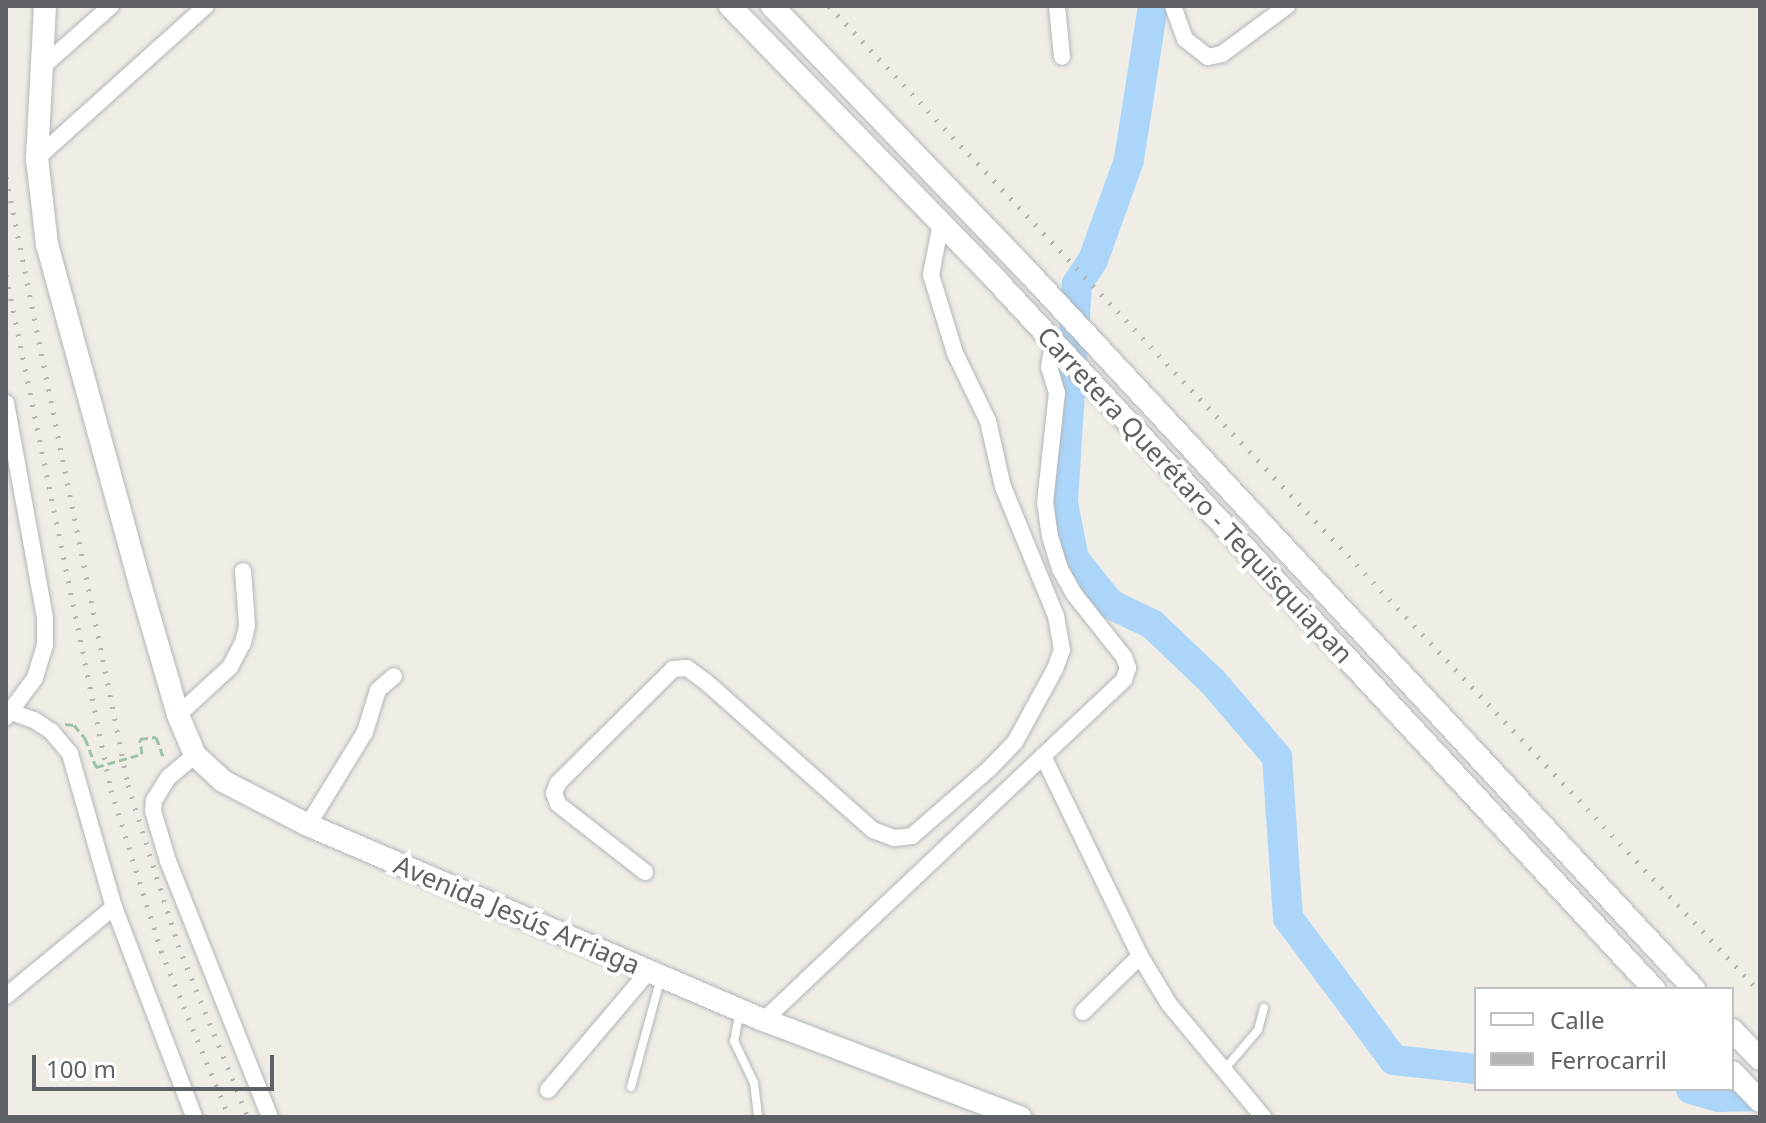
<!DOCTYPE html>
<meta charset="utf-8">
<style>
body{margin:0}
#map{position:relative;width:1766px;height:1123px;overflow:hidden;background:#efede6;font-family:"Noto Sans",sans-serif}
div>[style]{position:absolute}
.river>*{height:30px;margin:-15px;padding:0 15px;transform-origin:15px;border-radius:15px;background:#abd6fa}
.path>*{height:3px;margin-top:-1.5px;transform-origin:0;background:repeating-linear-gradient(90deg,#9cc3a8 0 8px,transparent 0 12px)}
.roads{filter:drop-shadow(0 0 2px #b3b6ba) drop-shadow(0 0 2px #b3b6ba)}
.lane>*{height:8px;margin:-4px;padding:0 4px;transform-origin:4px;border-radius:4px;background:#fff}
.street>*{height:16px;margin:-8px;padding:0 8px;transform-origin:8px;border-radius:8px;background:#fff}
.secondary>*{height:22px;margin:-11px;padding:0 11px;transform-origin:11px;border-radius:11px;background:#fff}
.rail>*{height:5px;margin-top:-2.5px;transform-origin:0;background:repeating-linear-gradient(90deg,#b4b5b5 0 2px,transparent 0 12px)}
.path-bridge>*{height:3px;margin-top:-1.5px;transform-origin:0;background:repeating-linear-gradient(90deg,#9cc3a8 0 8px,transparent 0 12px)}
span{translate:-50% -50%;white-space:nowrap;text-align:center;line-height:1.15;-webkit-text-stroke:8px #fff;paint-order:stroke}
.street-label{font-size:26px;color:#5e6165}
.frame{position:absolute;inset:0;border:8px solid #5e6165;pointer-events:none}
.legend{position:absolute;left:1474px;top:987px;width:260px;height:104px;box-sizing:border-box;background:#fff;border:2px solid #bfc0c1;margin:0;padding:10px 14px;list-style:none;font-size:24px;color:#5e6165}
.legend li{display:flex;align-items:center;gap:16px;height:40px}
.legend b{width:40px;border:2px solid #bfc0c1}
.scale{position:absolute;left:32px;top:1055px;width:242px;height:36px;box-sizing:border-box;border:4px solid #5e6165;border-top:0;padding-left:10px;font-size:24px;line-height:28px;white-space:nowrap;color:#5e6165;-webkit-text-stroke:6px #fff;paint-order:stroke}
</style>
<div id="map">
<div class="river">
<div style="left:1153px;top:6px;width:156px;rotate:98.9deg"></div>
<div style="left:1129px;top:160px;width:106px;rotate:109.8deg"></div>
<div style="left:1093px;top:260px;width:29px;rotate:124deg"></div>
<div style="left:1077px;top:284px;width:219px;rotate:93.7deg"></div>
<div style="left:1063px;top:503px;width:57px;rotate:78.9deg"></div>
<div style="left:1074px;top:559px;width:58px;rotate:51.3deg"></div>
<div style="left:1110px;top:604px;width:47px;rotate:25.5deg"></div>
<div style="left:1152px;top:624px;width:84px;rotate:43.6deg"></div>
<div style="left:1213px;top:682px;width:99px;rotate:49.5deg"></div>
<div style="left:1277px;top:757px;width:161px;rotate:86.1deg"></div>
<div style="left:1288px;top:918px;width:177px;rotate:53.3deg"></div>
<div style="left:1394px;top:1060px;width:82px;rotate:6.3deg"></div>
<div style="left:1691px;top:1089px;width:29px;rotate:16deg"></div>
<div style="left:1719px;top:1097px;width:41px;rotate:-1.4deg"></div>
</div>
<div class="path">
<div style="left:65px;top:724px;width:9px;rotate:6deg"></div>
<div style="left:74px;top:725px;width:17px;rotate:50deg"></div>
<div style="left:85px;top:738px;width:31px;rotate:69deg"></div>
<div style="left:142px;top:754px;width:15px;rotate:-98deg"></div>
<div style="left:140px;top:739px;width:16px;rotate:-7deg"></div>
<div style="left:156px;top:737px;width:23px;rotate:70deg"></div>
</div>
<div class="roads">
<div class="lane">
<div style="left:740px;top:1011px;width:31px;rotate:101deg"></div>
<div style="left:734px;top:1041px;width:47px;rotate:64.5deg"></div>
<div style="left:754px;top:1083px;width:34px;rotate:83deg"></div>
<div style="left:1224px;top:1070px;width:52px;rotate:-49.6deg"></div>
<div style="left:1258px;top:1030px;width:23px;rotate:-75deg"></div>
<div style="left:631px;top:1087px;width:114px;rotate:-74.7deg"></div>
</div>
<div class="street">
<div style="left:1057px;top:6px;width:51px;rotate:84.4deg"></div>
<div style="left:1173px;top:6px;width:35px;rotate:70deg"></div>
<div style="left:1185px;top:39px;width:29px;rotate:38deg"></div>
<div style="left:1208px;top:57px;width:14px;rotate:-12deg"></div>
<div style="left:1222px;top:54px;width:81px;rotate:-36.4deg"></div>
<div style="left:42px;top:67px;width:92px;rotate:-41.5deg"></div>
<div style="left:37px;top:158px;width:227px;rotate:-42deg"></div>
<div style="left:6px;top:403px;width:219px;rotate:79.7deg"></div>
<div style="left:45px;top:618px;width:27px;rotate:90deg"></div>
<div style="left:45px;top:645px;width:34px;rotate:107deg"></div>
<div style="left:35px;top:678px;width:49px;rotate:126.6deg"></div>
<div style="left:6px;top:710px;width:30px;rotate:20deg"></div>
<div style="left:34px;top:720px;width:20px;rotate:33deg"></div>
<div style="left:51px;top:731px;width:30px;rotate:50deg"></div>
<div style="left:70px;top:754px;width:159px;rotate:74deg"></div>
<div style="left:114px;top:907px;width:225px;rotate:69.1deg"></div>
<div style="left:178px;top:715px;width:71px;rotate:-42.7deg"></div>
<div style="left:230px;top:667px;width:27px;rotate:-62deg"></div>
<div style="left:243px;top:643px;width:18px;rotate:-77deg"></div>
<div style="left:247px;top:625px;width:54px;rotate:-94.2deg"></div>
<div style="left:195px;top:755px;width:35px;rotate:140deg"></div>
<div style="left:168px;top:778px;width:26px;rotate:122deg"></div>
<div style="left:154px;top:800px;width:11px;rotate:95deg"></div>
<div style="left:153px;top:811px;width:52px;rotate:73.3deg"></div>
<div style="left:168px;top:861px;width:276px;rotate:68.3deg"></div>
<div style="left:1043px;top:756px;width:222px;rotate:64.1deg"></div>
<div style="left:1140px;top:956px;width:56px;rotate:58.9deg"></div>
<div style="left:1169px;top:1004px;width:147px;rotate:50.2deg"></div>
<div style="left:308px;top:825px;width:109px;rotate:-58.5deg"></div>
<div style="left:365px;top:732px;width:44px;rotate:-72.8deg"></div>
<div style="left:378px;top:690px;width:21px;rotate:-41deg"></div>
<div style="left:645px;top:872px;width:110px;rotate:-142deg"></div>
<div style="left:558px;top:804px;width:12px;rotate:-110deg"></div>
<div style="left:554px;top:793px;width:11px;rotate:-68deg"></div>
<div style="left:558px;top:783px;width:162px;rotate:-44.7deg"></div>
<div style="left:673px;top:669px;width:14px;rotate:-4deg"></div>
<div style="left:687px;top:668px;width:22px;rotate:36deg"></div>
<div style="left:705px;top:681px;width:225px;rotate:41.6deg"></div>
<div style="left:873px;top:830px;width:22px;rotate:21deg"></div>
<div style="left:894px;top:838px;width:18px;rotate:-6deg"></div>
<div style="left:912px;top:836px;width:102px;rotate:-41deg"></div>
<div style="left:989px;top:769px;width:37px;rotate:-46deg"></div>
<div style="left:1015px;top:742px;width:83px;rotate:-61.3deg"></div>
<div style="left:1055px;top:669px;width:20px;rotate:-70deg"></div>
<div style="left:1062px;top:650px;width:35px;rotate:-100deg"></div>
<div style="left:1056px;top:616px;width:139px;rotate:-112.3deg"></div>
<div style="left:1003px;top:487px;width:68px;rotate:-102.8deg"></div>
<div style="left:988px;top:421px;width:76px;rotate:-115.9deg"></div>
<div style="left:955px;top:353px;width:82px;rotate:-107.1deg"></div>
<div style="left:931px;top:275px;width:53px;rotate:-79.1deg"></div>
<div style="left:6px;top:996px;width:140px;rotate:-39.5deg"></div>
<div style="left:1083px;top:1012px;width:80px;rotate:-44.5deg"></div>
<div style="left:764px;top:1020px;width:496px;rotate:-43.4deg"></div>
<div style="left:1124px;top:679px;width:12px;rotate:-70deg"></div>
<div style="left:1128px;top:668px;width:12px;rotate:-110deg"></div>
<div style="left:1124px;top:657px;width:80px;rotate:-128.4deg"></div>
<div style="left:1074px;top:594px;width:29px;rotate:-119deg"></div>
<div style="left:1060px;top:569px;width:34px;rotate:-107deg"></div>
<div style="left:1050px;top:537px;width:34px;rotate:-98deg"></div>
<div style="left:1045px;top:503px;width:111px;rotate:-83.8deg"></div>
<div style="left:1057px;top:393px;width:27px;rotate:-107deg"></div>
<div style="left:1049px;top:367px;width:23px;rotate:-80deg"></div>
<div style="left:548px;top:1090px;width:156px;rotate:-49.7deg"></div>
</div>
<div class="secondary">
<div style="left:45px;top:6px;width:152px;rotate:93deg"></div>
<div style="left:37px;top:158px;width:87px;rotate:83.4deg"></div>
<div style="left:47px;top:244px;width:352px;rotate:74.7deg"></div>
<div style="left:140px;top:584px;width:136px;rotate:73.8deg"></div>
<div style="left:178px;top:715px;width:43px;rotate:67deg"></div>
<div style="left:195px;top:755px;width:38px;rotate:43deg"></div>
<div style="left:223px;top:781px;width:96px;rotate:27.4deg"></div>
<div style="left:308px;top:825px;width:496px;rotate:23.2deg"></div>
<div style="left:764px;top:1020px;width:274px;rotate:20.8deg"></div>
<div style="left:730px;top:6px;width:383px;rotate:45.8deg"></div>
<div style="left:997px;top:281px;width:966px;rotate:47.14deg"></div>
<div style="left:772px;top:6px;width:371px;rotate:46.1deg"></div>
<div style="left:1029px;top:273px;width:977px;rotate:47.11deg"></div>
<div style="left:1732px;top:1030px;width:40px;rotate:46deg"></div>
<div style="left:1732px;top:1072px;width:40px;rotate:46deg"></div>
</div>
</div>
<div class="rail">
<div style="left:829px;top:6px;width:1356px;rotate:46.64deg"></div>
<div style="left:6px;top:177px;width:620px;rotate:78.65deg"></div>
<div style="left:128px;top:785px;width:168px;rotate:72.6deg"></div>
<div style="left:178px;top:945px;width:186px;rotate:67.9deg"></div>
<div style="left:6px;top:275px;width:526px;rotate:78.48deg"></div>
<div style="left:111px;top:790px;width:169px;rotate:72.7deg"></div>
<div style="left:161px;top:951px;width:179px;rotate:67.7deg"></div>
</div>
<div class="path-bridge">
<div style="left:96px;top:767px;width:48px;rotate:-15.8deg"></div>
</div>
<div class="street-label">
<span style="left:1195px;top:495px;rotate:47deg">Carretera Querétaro - Tequisquiapan</span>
<span style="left:517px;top:915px;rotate:23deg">Avenida Jesús Arriaga</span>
</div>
<div class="frame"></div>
<ul class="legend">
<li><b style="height:10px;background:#fff"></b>Calle</li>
<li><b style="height:10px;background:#b4b5b5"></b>Ferrocarril</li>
</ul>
<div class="scale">100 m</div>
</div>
